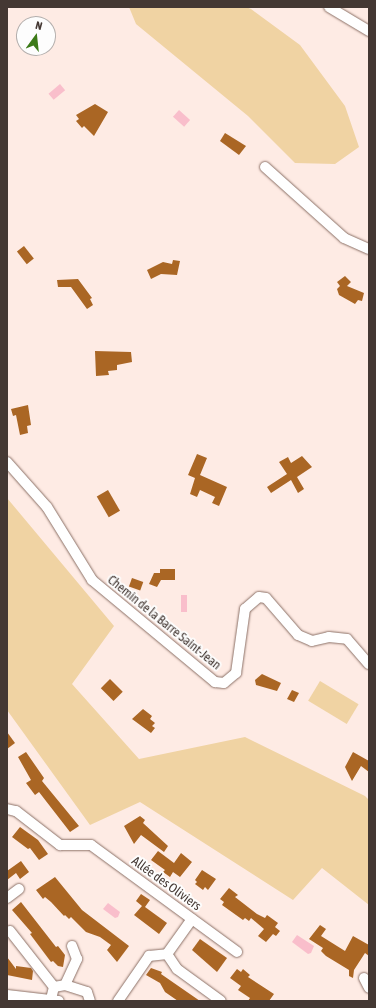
<!DOCTYPE html>
<meta charset="utf-8">
<style>
body{margin:0}
#map{position:relative;width:376px;height:1008px;overflow:hidden;background:#feebe4;font-family:"Asap Condensed",sans-serif}
div>[style]{position:absolute}
.green>*{inset:0;background:#f0d3a3;transform-origin:0 0}
.water>*{inset:0;background:#f9becb;transform-origin:0 0}
.building>*{inset:0;background:#aa6624;transform-origin:0 0}
.roads{filter:drop-shadow(0 0 1px #8c7167) drop-shadow(0 0 1px #8c7167)}
.minor>*{height:10px;margin:-5px;padding:0 5px;transform-origin:5px;border-radius:5px;background:#fff}
span{translate:-50% -50%;white-space:nowrap;text-align:center;line-height:1.15;-webkit-text-stroke:4px #fdfdfd;paint-order:stroke}
.street-label{font-size:13px;color:#443833}
.frame{position:absolute;inset:0;border:8px solid #443833;pointer-events:none}
.north{position:absolute;left:16px;top:16px;width:40px;height:40px;box-sizing:border-box;background:#fdfdfd;border:1px solid #b3aeac;border-radius:50%;rotate:15deg;font-size:11px;font-weight:700;line-height:16px;text-align:center;color:#443833}
.north::after{content:'';display:block;margin:auto;width:14px;height:18px;background:#3c7a18;clip-path:polygon(50% 0,100% 100%,50% 72%,0 100%)}
</style>
<div id="map">
<div class="green">
<div style="clip-path:polygon(129px 7px,246px 7px,251px 9px,300px 45px,345px 106px,359px 147px,335px 164px,295px 163px,248px 116px,136px 24px)"></div>
<div style="clip-path:polygon(7px 498px,114px 626px,72px 684px,139px 759px,245px 737px,365px 796px,369px 800px,369px 905px,322px 868px,293px 900px,140px 802px,90px 825px,7px 710px)"></div>
<div style="left:320px;top:681px;width:45px;height:23px;rotate:31deg"></div>
</div>
<div class="water">
<div style="left:60px;top:84px;width:8px;height:15px;rotate:50deg"></div>
<div style="left:179px;top:110px;width:15px;height:9px;rotate:42deg"></div>
<div style="left:181px;top:595px;width:6px;height:17px"></div>
<div style="clip-path:polygon(108px 903px,120px 912px,118px 917px,115px 918px,103px 909px)"></div>
<div style="clip-path:polygon(297px 935px,314px 946px,311px 953px,308px 954px,292px 942px)"></div>
</div>
<div class="building">
<div style="clip-path:polygon(95px 104px,108px 112px,94px 136px,84px 126px,82px 128px,76px 121px,79px 119px,76px 115px)"></div>
<div style="clip-path:polygon(225px 133px,246px 146px,239px 155px,220px 141px)"></div>
<div style="left:24px;top:246px;width:16px;height:9px;rotate:52deg"></div>
<div style="clip-path:polygon(173px 260px,180px 261px,177px 275px,161px 274px,151px 279px,147px 270px,163px 262px,172px 264px)"></div>
<div style="clip-path:polygon(345px 276px,351px 282px,347px 286px,364px 293px,362px 301px,358px 300px,355px 304px,339px 295px,337px 289px,340px 286px,337px 282px)"></div>
<div style="clip-path:polygon(78px 279px,92px 298px,90px 299px,93px 305px,87px 309px,71px 287px,58px 287px,57px 280px)"></div>
<div style="clip-path:polygon(95px 351px,131px 352px,132px 362px,117px 365px,117px 370px,108px 371px,109px 375px,96px 376px)"></div>
<div style="clip-path:polygon(28px 405px,31px 425px,27px 426px,28px 433px,20px 435px,16px 415px,13px 416px,11px 409px)"></div>
<div style="clip-path:polygon(197px 454px,207px 458px,200px 475px,227px 487px,219px 506px,212px 503px,215px 497px,200px 490px,197px 497px,190px 494px,195px 478px,188px 475px)"></div>
<div style="clip-path:polygon(302px 456px,312px 467px,297px 477px,304px 489px,298px 493px,291px 480px,271px 493px,267px 487px,287px 474px,279px 462px,288px 457px,291px 463px)"></div>
<div style="left:108px;top:490px;width:24px;height:13px;rotate:60deg"></div>
<div style="clip-path:polygon(160px 569px,175px 569px,175px 580px,161px 580px,157px 587px,149px 584px,154px 573px,160px 573px)"></div>
<div style="left:132px;top:578px;width:12px;height:9px;rotate:20deg"></div>
<div style="clip-path:polygon(262px 674px,281px 683px,277px 691px,256px 685px,255px 680px)"></div>
<div style="left:110px;top:679px;width:18px;height:13px;rotate:45deg"></div>
<div style="clip-path:polygon(292px 690px,299px 693px,294px 702px,287px 699px)"></div>
<div style="clip-path:polygon(143px 709px,152px 716px,150px 719px,155px 723px,152px 726px,155px 728px,151px 733px,132px 719px)"></div>
<div style="clip-path:polygon(7px 732px,15px 743px,7px 749px)"></div>
<div style="clip-path:polygon(26px 752px,44px 778px,42px 781px,79px 826px,70px 832px,39px 792px,35px 795px,26px 783px,31px 780px,18px 757px)"></div>
<div style="clip-path:polygon(353px 752px,369px 761px,369px 772px,361px 766px,352px 781px,345px 767px)"></div>
<div style="clip-path:polygon(140px 816px,145px 820px,143px 823px,168px 846px,164px 852px,141px 835px,134px 844px,124px 826px)"></div>
<div style="clip-path:polygon(20px 827px,38px 840px,48px 854px,39px 860px,30px 848px,28px 849px,12px 837px)"></div>
<div style="clip-path:polygon(158px 851px,174px 863px,181px 853px,192px 862px,180px 877px,173px 872px,170px 877px,163px 872px,165px 870px,151px 860px)"></div>
<div style="clip-path:polygon(21px 861px,29px 872px,20px 879px,16px 873px,7px 880px,7px 871px)"></div>
<div style="clip-path:polygon(202px 870px,216px 879px,208px 890px,205px 887px,203px 890px,195px 884px,197px 882px,195px 880px)"></div>
<div style="clip-path:polygon(55px 877px,82px 910px,129px 946px,117px 962px,107px 950px,111px 945px,100px 937px,86px 932px,71px 917px,69px 919px,65px 915px,64px 916px,51px 902px,45px 897px,43px 899px,36px 890px)"></div>
<div style="clip-path:polygon(229px 888px,238px 895px,235px 897px,257px 914px,265px 918px,267px 915px,278px 923px,275px 927px,280px 931px,276px 936px,273px 934px,266px 942px,258px 936px,264px 929px,251px 918px,249px 921px,245px 918px,243px 920px,222px 905px,224px 902px,220px 899px)"></div>
<div style="clip-path:polygon(141px 894px,150px 900px,145px 907px,167px 923px,159px 934px,134px 915px,142px 906px,136px 901px)"></div>
<div style="clip-path:polygon(21px 902px,56px 947px,58px 946px,65px 955px,63px 967px,58px 966px,53px 961px,51px 962px,30px 934px,32px 933px,12px 910px)"></div>
<div style="clip-path:polygon(320px 925px,326px 929px,321px 936px,345px 951px,353px 936px,369px 945px,369px 956px,365px 953px,354px 970px,353px 978px,349px 976px,349px 970px,326px 956px,321px 951px,323px 948px,309px 939px)"></div>
<div style="clip-path:polygon(200px 939px,227px 958px,217px 972px,192px 950px)"></div>
<div style="clip-path:polygon(7px 957px,16px 969px,16px 966px,31px 968px,33px 971px,32px 980px,7px 975px)"></div>
<div style="clip-path:polygon(151px 968px,162px 972px,161px 974px,200px 1001px,178px 1001px,165px 992px,160px 983px,146px 975px)"></div>
<div style="clip-path:polygon(237px 969px,241px 972px,243px 969px,250px 975px,248px 977px,274px 994px,269px 1001px,248px 1001px,250px 998px,238px 990px,241px 986px,230px 978px)"></div>
</div>
<div class="roads">
<div class="minor">
<div style="left:329px;top:7px;width:47px;rotate:31deg"></div>
<div style="left:265px;top:167px;width:106px;rotate:41.9deg"></div>
<div style="left:344px;top:238px;width:27px;rotate:24deg"></div>
<div style="left:7px;top:462px;width:60px;rotate:48.4deg"></div>
<div style="left:47px;top:507px;width:86px;rotate:58.3deg"></div>
<div style="left:92px;top:580px;width:160px;rotate:39.7deg"></div>
<div style="left:215px;top:682px;width:9px;rotate:6deg"></div>
<div style="left:224px;top:683px;width:16px;rotate:-40deg"></div>
<div style="left:236px;top:673px;width:65px;rotate:-82deg"></div>
<div style="left:245px;top:609px;width:18px;rotate:-41deg"></div>
<div style="left:259px;top:597px;width:7px;rotate:8deg"></div>
<div style="left:266px;top:598px;width:49px;rotate:49.1deg"></div>
<div style="left:298px;top:635px;width:15px;rotate:23deg"></div>
<div style="left:312px;top:641px;width:17px;rotate:-13deg"></div>
<div style="left:329px;top:637px;width:18px;rotate:6deg"></div>
<div style="left:347px;top:639px;width:33px;rotate:49deg"></div>
<div style="left:7px;top:809px;width:9px;rotate:13deg"></div>
<div style="left:16px;top:811px;width:56px;rotate:37.7deg"></div>
<div style="left:60px;top:845px;width:31px"></div>
<div style="left:91px;top:845px;width:181px;rotate:36.2deg"></div>
<div style="left:7px;top:898px;width:15px;rotate:-37deg"></div>
<div style="left:10px;top:931px;width:71px;rotate:51.8deg"></div>
<div style="left:167px;top:954px;width:18px;rotate:56deg"></div>
<div style="left:177px;top:969px;width:54px;rotate:36deg"></div>
<div style="left:167px;top:954px;width:43px;rotate:-54.5deg"></div>
<div style="left:364px;top:978px;width:11px;rotate:63deg"></div>
<div style="left:65px;top:985px;width:23px;rotate:18deg"></div>
<div style="left:87px;top:992px;width:9px;rotate:72deg"></div>
<div style="left:7px;top:995px;width:52px;rotate:6.6deg"></div>
<div style="left:51px;top:999px;width:12px;rotate:-76deg"></div>
<div style="left:54px;top:987px;width:11px;rotate:-10deg"></div>
<div style="left:65px;top:985px;width:29px;rotate:-65deg"></div>
<div style="left:77px;top:959px;width:14px;rotate:-111deg"></div>
<div style="left:118px;top:1001px;width:55px;rotate:-55.4deg"></div>
<div style="left:149px;top:956px;width:18px;rotate:-6deg"></div>
</div>
</div>
<div class="street-label">
<span style="left:164px;top:623px;rotate:39deg">Chemin de la Barre Saint-Jean</span>
<span style="left:166px;top:884px;rotate:36deg">Allée des Oliviers</span>
</div>
<div class="frame"></div>
<div class="north">N</div>
</div>
